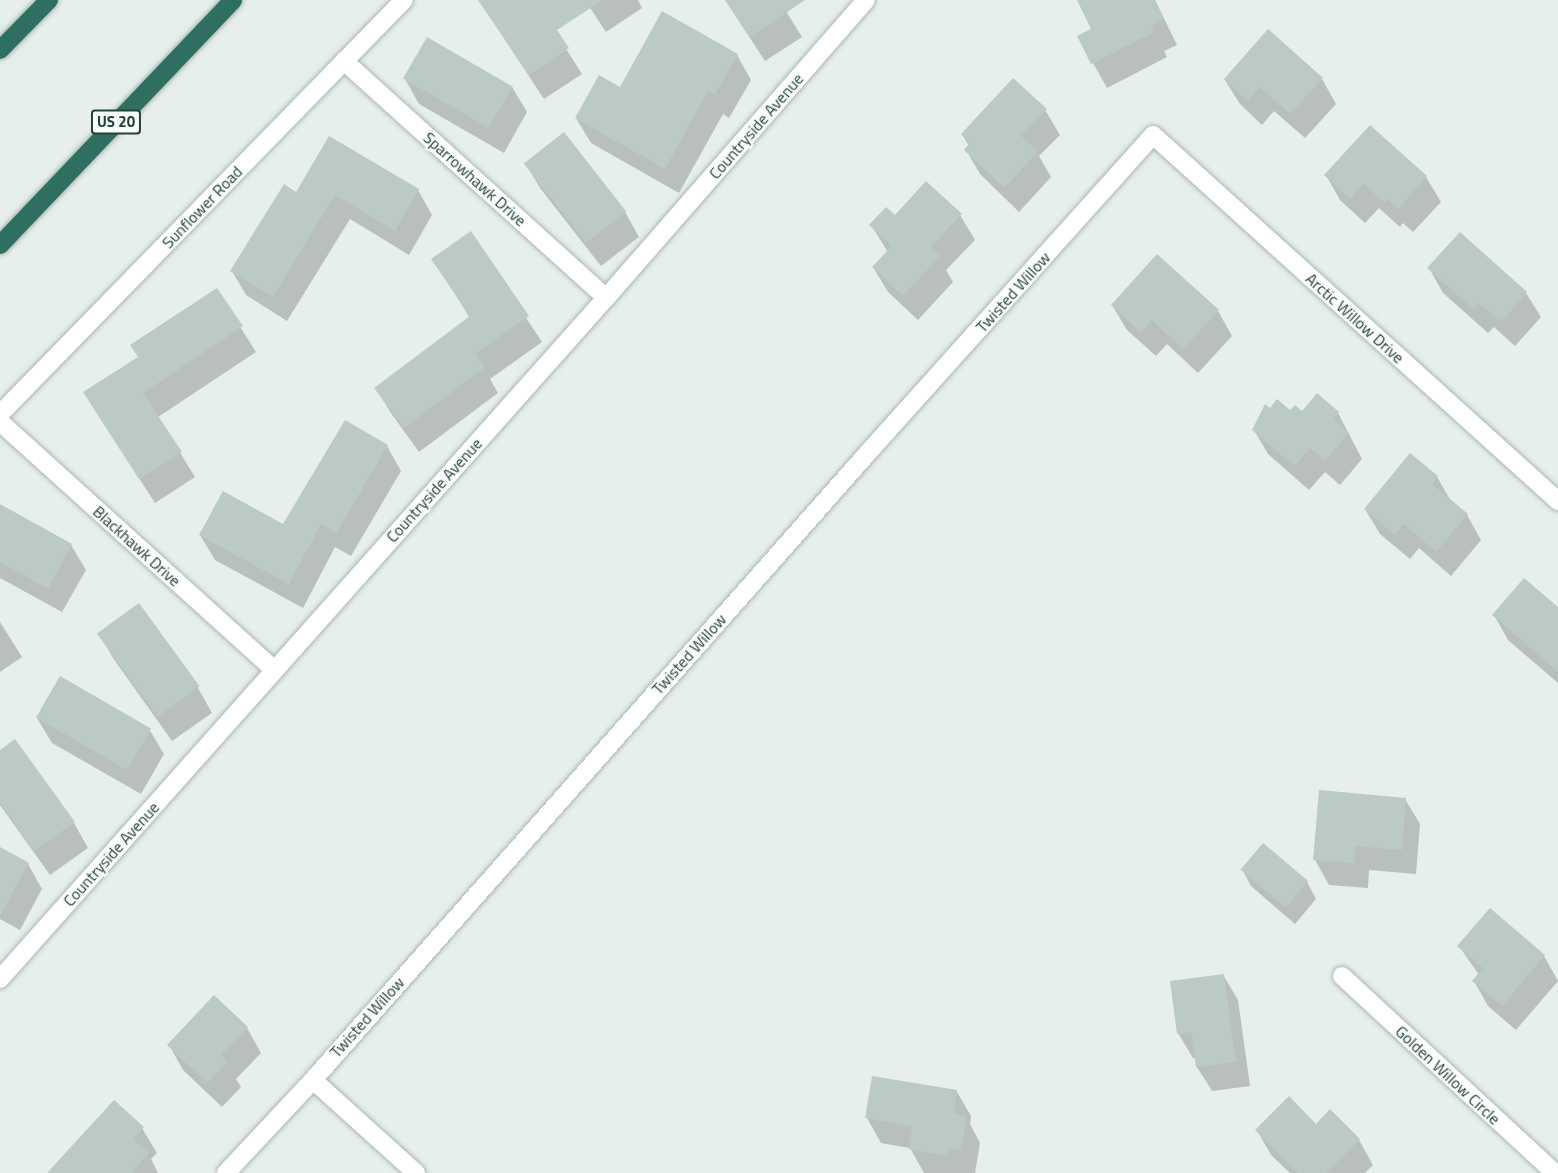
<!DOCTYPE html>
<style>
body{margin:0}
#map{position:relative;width:1558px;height:1173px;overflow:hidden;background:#e6efeb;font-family:"Titillium Web",sans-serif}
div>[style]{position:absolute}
.shadow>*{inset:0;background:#0003}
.building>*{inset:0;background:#bbcac4;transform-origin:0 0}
.roads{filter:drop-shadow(0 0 2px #a8b8b2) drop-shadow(0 0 2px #a8b8b2)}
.minor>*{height:18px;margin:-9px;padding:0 9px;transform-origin:9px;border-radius:9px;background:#fff}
.highway>*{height:18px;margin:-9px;padding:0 9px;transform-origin:9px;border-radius:9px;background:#2f6f62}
span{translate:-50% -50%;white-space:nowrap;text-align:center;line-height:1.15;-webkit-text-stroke:4.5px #f7fbf9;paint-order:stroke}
.shield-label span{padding:2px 4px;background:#f7fbf9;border:2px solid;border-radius:4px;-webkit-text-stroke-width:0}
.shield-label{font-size:15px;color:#24423a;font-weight:700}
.street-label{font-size:16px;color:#24423a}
</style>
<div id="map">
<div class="shadow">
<div style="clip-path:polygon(479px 0,535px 0,582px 74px,544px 99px)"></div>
<div style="clip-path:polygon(585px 0,638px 0,642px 8px,606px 32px)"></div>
<div style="clip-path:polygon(725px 0,779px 0,802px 37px,765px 61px)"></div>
<div style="clip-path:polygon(1091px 0,1155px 0,1177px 45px,1164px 51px,1167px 57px,1107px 88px,1093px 63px)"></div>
<div style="clip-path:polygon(737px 55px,751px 80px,729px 118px,723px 114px,679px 193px,591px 143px,576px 118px)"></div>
<div style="clip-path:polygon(405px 79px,512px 87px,527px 112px,504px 153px,419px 104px)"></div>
<div style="clip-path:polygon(1322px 79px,1336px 104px,1305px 138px,1274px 111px,1262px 125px,1240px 104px,1225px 80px)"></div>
<div style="clip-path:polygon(1045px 110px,1060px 135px,1039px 156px,1051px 177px,1019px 212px,980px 174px,966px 150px,969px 146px,962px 134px)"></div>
<div style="clip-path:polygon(1370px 127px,1426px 177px,1441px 202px,1413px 232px,1403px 223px,1400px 227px,1379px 208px,1365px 223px,1340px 200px,1326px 175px)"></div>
<div style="clip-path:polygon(526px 164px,625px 212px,639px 237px,601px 266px,540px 188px)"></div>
<div style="clip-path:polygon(418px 190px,432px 215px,409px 255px,350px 219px,287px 321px,246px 295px,232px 271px,297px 194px)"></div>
<div style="clip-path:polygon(960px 215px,975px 240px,946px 270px,953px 282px,918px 320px,888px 292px,873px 267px,888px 252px,871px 225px,895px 218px)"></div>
<div style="clip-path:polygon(470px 233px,542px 342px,490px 379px,498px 393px,419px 452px,391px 413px,376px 389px,470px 318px,433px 259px)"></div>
<div style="clip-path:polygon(1429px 268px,1526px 293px,1541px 317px,1515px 346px,1494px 327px,1488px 333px,1443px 293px)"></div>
<div style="clip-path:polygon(217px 290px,256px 352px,158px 417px,195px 477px,155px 503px,100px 418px,140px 358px)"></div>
<div style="clip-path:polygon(1112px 305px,1218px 311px,1232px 336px,1198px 373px,1167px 344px,1156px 356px,1127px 330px)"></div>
<div style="clip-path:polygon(1270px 410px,1338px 413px,1362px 459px,1340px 485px,1325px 472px,1309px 490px,1268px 454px,1254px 430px)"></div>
<div style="clip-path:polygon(387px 446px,401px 471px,351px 556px,335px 547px,303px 608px,215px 560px,200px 535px,284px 526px)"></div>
<div style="clip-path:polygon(1437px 477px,1452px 503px,1467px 515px,1481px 540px,1451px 576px,1419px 548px,1410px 559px,1380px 534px,1365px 509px)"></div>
<div style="clip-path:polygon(0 506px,71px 545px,86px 570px,62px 612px,0 578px)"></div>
<div style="clip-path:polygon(139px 605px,198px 688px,212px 713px,172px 741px,113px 658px,99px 633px)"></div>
<div style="clip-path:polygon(1558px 609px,1558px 683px,1508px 640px,1494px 615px)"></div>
<div style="clip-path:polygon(0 622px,22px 657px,0 672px)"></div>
<div style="clip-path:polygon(37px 718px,149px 729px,164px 754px,141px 794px,52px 743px)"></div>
<div style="clip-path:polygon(15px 741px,74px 823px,88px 848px,50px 875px,0 805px,0 752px)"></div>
<div style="clip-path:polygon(1405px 799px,1420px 824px,1416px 874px,1369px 870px,1368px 888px,1329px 885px,1315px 860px)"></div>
<div style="clip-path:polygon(1263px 845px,1307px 882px,1316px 899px,1295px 924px,1251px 886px,1242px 869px)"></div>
<div style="clip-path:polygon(0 848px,28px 864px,42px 889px,20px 930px,0 919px)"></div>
<div style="clip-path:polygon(1459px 946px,1544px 956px,1558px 981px,1516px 1030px,1488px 1006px,1474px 981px,1479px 975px)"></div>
<div style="clip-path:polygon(1223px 975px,1238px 1000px,1250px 1086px,1212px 1091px,1197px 1067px,1196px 1058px,1193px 1058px,1178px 1033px)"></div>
<div style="clip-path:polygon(247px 1028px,261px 1053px,236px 1079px,241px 1087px,222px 1107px,183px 1070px,169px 1045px)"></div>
<div style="clip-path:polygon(957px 1092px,971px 1116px,970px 1124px,980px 1143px,975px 1173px,924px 1173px,910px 1148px,881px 1143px,867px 1118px)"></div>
<div style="clip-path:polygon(1330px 1111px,1359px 1140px,1373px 1165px,1365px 1173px,1290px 1173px,1271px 1155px,1257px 1130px,1316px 1126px)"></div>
<div style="clip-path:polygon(142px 1128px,157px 1153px,151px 1159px,158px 1173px,52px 1173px)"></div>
</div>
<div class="building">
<div style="clip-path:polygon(478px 0,603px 0,557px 30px,569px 48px,529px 75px)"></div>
<div style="clip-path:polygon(725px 0,805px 0,750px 37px)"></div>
<div style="clip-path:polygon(1077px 0,1154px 0,1164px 19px,1151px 26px,1154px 32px,1091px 64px,1077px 36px,1091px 29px)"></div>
<div style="clip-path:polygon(662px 11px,738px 54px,715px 94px,708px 91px,665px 169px,575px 118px,599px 75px,620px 87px)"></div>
<div style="clip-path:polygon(1268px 29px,1323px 78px,1290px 114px,1260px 87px,1248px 101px,1224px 79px)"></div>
<div style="left:427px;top:37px;width:99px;height:48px;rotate:30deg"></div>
<div style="clip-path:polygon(1013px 78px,1047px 109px,1021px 136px,1038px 152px,1004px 188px,964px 150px,970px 143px,961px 134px)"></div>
<div style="clip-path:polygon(1370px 125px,1427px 176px,1398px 209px,1388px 199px,1385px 203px,1364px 184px,1350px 199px,1324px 175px)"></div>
<div style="left:564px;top:132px;width:101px;height:51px;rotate:52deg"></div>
<div style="clip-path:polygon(329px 136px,419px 189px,395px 231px,335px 195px,273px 297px,230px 271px,284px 184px,296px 192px)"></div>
<div style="clip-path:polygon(926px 181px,962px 214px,931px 247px,940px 256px,903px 296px,872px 267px,892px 246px,869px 225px,886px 207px,895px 215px)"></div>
<div style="clip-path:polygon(471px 231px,529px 316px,475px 354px,485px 367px,404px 428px,374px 388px,470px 316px,431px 259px)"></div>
<div style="clip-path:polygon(1460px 232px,1527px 292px,1501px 322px,1479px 303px,1473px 309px,1427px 268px)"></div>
<div style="clip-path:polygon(1157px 254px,1219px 310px,1183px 349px,1152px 320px,1141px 333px,1111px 305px)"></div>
<div style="clip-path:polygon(217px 288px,243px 326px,143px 393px,182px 452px,139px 479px,83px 392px,138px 357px,130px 345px)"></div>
<div style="clip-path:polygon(1317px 393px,1339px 412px,1333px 419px,1349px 433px,1325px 461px,1310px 448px,1294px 466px,1252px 430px,1265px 404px,1270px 408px,1277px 399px,1290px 410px,1295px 405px,1302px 411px)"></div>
<div style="clip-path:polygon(345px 420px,388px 445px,336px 533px,321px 524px,289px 584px,199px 535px,223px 491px,283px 524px)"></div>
<div style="clip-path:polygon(1410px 453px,1438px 476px,1432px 484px,1468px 514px,1436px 552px,1404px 524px,1395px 535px,1364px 509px)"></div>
<div style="clip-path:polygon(0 504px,72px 544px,48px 589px,0 562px)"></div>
<div style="clip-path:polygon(1524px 578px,1558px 607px,1558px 672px,1492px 615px)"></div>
<div style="left:139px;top:603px;width:103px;height:52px;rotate:54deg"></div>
<div style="left:60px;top:676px;width:105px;height:48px;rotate:30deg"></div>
<div style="clip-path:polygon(15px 739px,75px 822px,34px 851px,0 803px,0 750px)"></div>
<div style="clip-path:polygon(1319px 790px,1406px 798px,1402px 850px,1355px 846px,1354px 863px,1313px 860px)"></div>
<div style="left:1263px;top:843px;width:59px;height:35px;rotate:40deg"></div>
<div style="clip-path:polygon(0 847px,29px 863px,0 916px)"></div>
<div style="clip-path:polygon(1490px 908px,1545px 955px,1502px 1006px,1472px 981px,1483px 968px,1457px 946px)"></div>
<div style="clip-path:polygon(1224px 974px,1236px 1062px,1196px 1067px,1191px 1032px,1177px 1034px,1170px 981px)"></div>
<div style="clip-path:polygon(214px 995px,248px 1027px,221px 1055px,228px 1061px,207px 1083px,167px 1045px)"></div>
<div style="clip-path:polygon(872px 1076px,957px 1090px,954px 1114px,967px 1116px,961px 1151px,948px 1148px,947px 1156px,909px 1149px,912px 1127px,865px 1118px)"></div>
<div style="clip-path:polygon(1289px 1096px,1316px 1124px,1330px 1109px,1360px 1139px,1326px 1173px,1298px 1173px,1255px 1130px)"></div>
<div style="clip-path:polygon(114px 1100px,144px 1127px,133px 1139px,149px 1153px,131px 1173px,47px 1173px)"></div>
</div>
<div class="roads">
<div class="minor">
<div style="left:344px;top:61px;width:353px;rotate:42.1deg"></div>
<div style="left:0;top:414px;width:578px;rotate:-45.7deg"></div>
<div style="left:0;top:422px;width:370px;rotate:42.1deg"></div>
<div style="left:1342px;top:976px;width:290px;rotate:42.8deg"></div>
<div style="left:0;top:979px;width:912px;rotate:-48.34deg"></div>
<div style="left:606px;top:298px;width:395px;rotate:-48.9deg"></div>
<div style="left:313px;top:1080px;width:139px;rotate:42.1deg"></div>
<div style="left:226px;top:1173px;width:127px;rotate:-46.9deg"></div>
<div style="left:313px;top:1080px;width:833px;rotate:-48.5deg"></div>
<div style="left:865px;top:456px;width:431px;rotate:-48.1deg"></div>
<div style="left:1153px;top:135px;width:546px;rotate:42.1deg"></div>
</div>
<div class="highway">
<div style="left:0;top:50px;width:70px;rotate:-45.6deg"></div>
<div style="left:0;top:245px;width:338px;rotate:-46.4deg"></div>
</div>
</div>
<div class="shield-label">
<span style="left:116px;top:122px">US 20</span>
</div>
<div class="street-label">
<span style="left:756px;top:126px;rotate:-49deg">Countryside Avenue</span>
<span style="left:475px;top:179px;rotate:42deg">Sparrowhawk Drive</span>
<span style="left:202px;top:207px;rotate:-46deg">Sunflower Road</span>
<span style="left:1013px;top:292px;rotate:-48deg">Twisted Willow</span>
<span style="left:1355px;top:318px;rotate:42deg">Arctic Willow Drive</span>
<span style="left:434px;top:490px;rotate:-48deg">Countryside Avenue</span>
<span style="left:137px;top:546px;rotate:42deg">Blackhawk Drive</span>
<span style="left:689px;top:654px;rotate:-48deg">Twisted Willow</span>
<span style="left:111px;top:854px;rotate:-48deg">Countryside Avenue</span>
<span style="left:367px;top:1017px;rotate:-48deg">Twisted Willow</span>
<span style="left:1448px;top:1075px;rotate:43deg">Golden Willow Circle</span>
</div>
</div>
